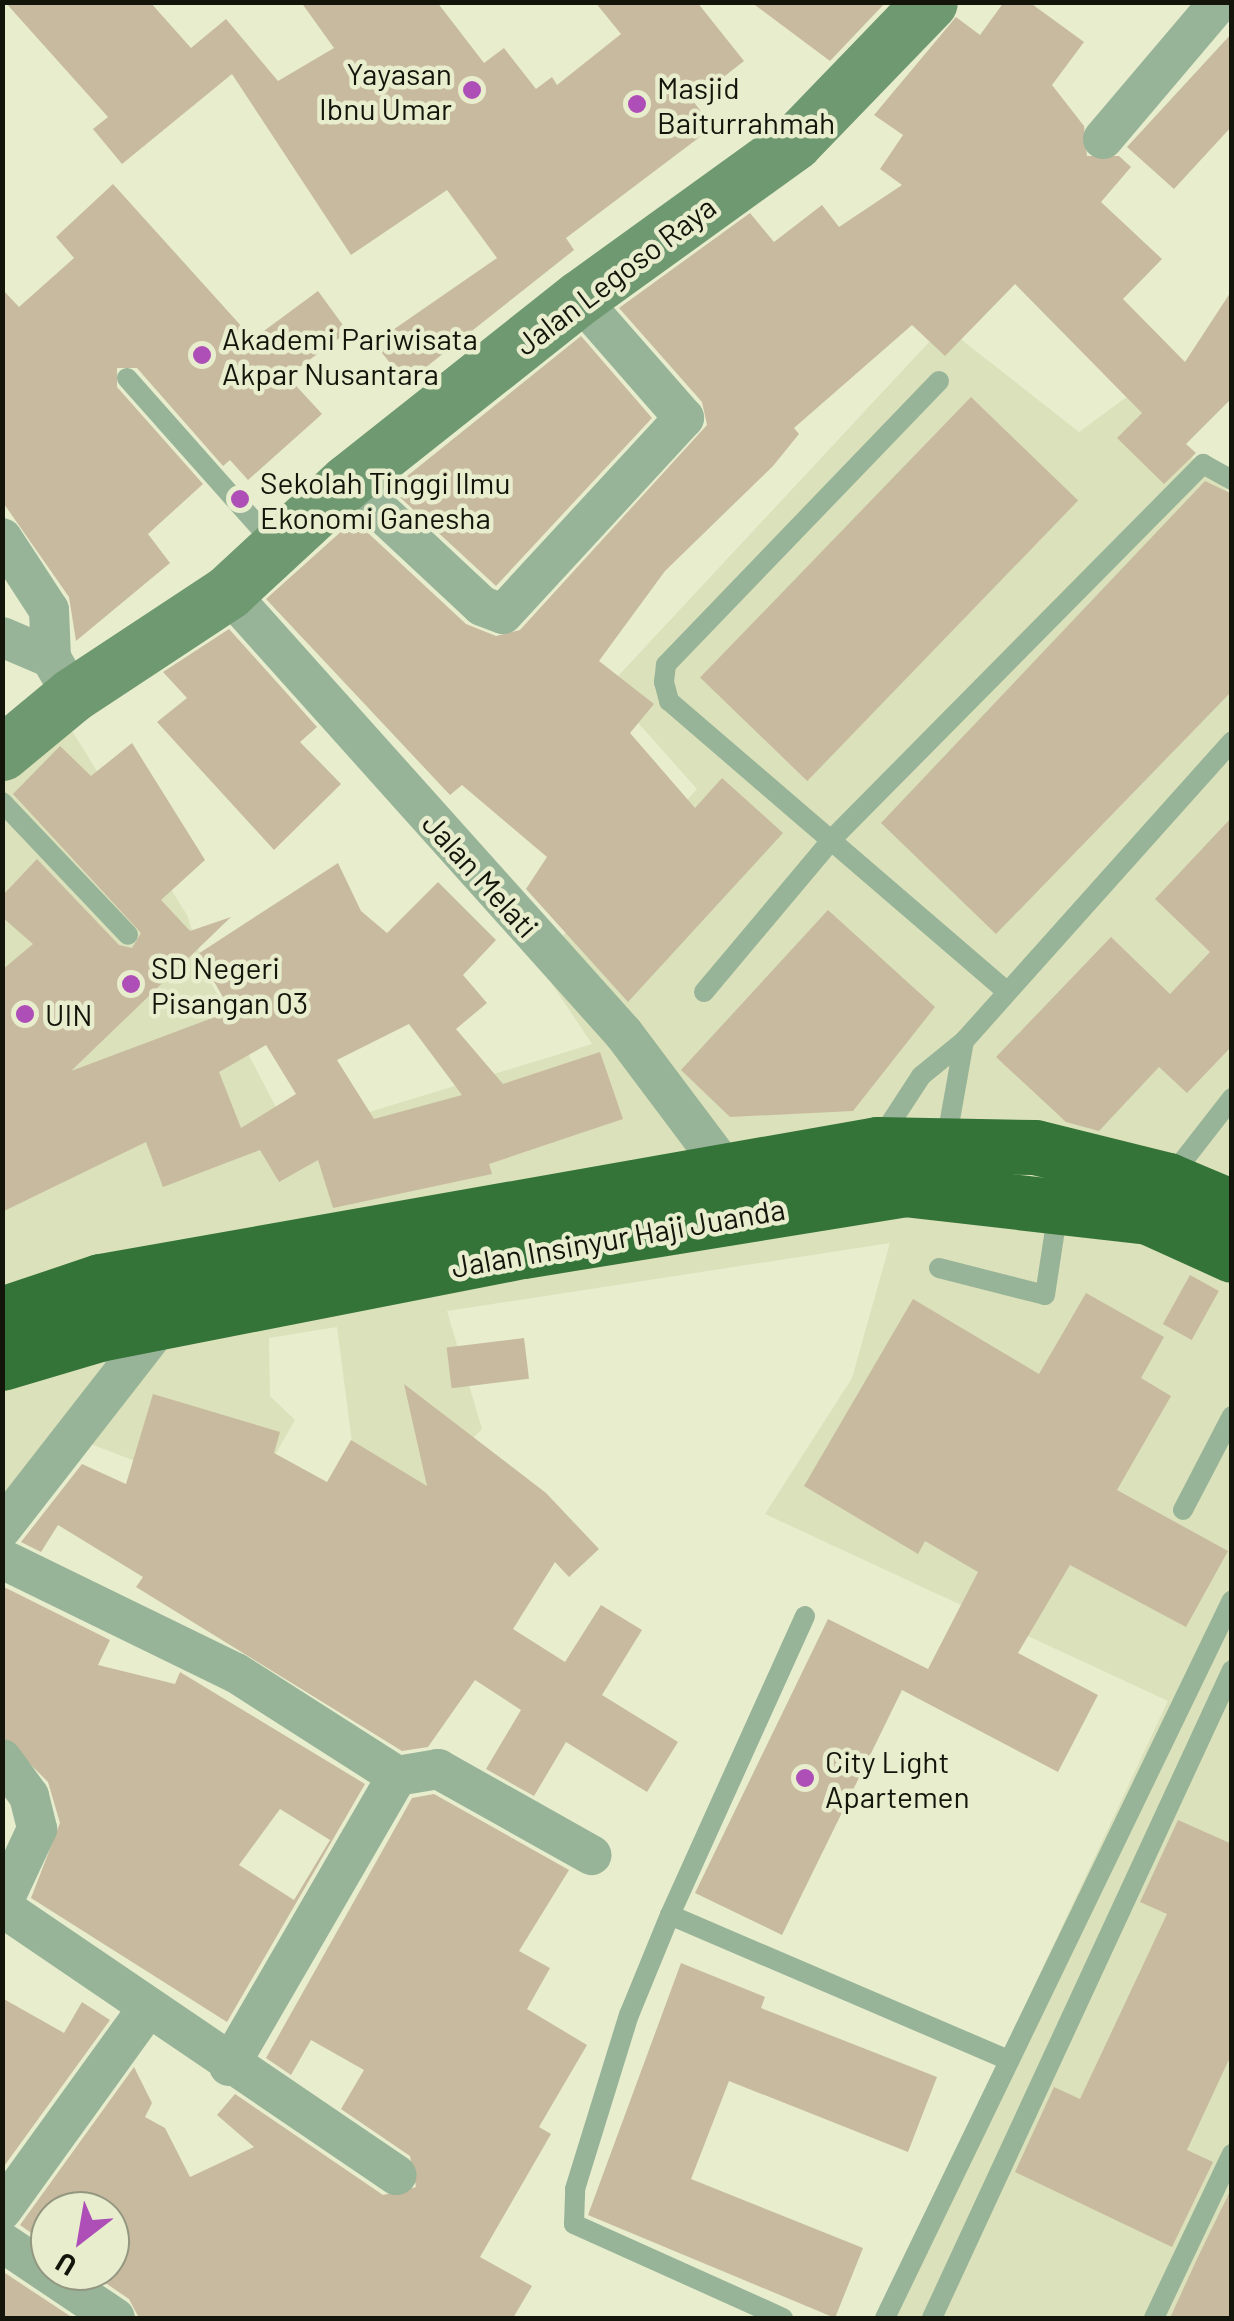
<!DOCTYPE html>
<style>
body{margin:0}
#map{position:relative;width:1234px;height:2321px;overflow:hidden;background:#e8edce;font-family:Barlow,sans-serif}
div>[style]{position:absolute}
.built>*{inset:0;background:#dbe1ba}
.building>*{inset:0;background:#c8ba9e;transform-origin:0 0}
.lane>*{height:20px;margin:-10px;padding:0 10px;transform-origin:10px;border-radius:10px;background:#98b498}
.street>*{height:40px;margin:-20px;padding:0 20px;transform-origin:20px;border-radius:20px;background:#98b498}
.secondary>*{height:55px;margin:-27.5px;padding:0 27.5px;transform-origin:27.5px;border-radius:27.5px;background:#6f9970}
.highway>*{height:55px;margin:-27.5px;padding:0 27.5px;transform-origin:27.5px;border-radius:27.5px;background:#357439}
.dots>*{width:28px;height:28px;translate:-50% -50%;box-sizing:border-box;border:5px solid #e8edce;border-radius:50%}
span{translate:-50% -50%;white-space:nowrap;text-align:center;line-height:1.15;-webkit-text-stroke:9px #e8edce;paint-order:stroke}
.poi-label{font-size:30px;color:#13150a}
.right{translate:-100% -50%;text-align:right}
.left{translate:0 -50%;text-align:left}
.street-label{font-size:30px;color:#13150a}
.frame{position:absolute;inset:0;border:5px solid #13150a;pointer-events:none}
.north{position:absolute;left:30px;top:2191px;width:100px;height:100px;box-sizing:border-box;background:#e8edce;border:2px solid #939780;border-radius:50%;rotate:211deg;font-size:28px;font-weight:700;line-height:40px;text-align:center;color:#13150a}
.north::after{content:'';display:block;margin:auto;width:35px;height:45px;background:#ae4fb7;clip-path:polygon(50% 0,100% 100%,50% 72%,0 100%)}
</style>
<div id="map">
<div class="built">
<div style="clip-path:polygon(944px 326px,1079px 432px,1128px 396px,1231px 494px,1231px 2318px,878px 2318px,1168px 1701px,765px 1514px,852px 1378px,890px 1243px,447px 1311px,482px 1429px,405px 1506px,354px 1458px,337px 1327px,269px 1338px,270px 1396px,295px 1420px,247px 1504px,62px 1433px,3px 1520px,3px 762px,44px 724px,72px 731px,187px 915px,207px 975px,291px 1136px,592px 1044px,538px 963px,697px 789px,607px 688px)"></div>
</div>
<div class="building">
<div style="clip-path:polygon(5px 2px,150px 2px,191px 48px,226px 19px,278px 81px,334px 48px,301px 2px,437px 2px,484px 63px,504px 48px,536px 89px,552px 77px,557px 85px,621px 34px,595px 2px,697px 2px,744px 61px,693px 101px,713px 127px,566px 238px,574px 250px,406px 383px,374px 343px,497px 258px,447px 190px,351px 255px,232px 74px,122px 164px,93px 129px,108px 117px)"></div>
<div style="clip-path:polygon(751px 2px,886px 2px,830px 61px)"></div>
<div style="clip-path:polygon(1004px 2px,1029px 2px,1084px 42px,1052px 85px,1084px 126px,1087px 156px,1119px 156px,1131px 167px,1101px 202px,1162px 259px,1123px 299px,1185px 362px,1232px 290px,1232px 398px,1186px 444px,1196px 453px,1164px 484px,1117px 438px,1142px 413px,1015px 284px,945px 356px,912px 325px,794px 428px,799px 434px,773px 466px,665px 571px,599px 661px,654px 704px,630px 733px,695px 808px,722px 778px,783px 833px,628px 1002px,526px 889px,547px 857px,462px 785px,450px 795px,266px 599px,354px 520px,466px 624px,496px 636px,520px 630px,707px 425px,702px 402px,619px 308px,750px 213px,774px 242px,822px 205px,839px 227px,902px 185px,880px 169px,903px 135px,874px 115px,956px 17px,980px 35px)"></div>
<div style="clip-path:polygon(1232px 33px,1232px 126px,1174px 189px,1127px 147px)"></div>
<div style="clip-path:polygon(113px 184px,253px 339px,318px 291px,348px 332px,287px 376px,322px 414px,248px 480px,230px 460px,223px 466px,137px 368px,117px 368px,117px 387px,203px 484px,148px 534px,170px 563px,76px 641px,69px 597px,2px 501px,2px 289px,19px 307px,74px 258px,56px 237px)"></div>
<div style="clip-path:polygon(581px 336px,652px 418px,496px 586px,391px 489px)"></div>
<div style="left:971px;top:397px;width:149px;height:390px;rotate:44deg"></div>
<div style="clip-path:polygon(1205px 481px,1232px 494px,1232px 691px,996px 934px,881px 823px)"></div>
<div style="clip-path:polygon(229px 629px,317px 727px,300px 742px,341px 784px,274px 850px,157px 722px,187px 698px,163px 672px)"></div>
<div style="clip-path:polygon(evenodd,132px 743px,205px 860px,161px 900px,190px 931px,231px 917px,71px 1071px,231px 1011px,198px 954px,338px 863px,361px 911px,387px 933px,438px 882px,496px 940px,463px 975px,487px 1003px,456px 1029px,503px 1084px,600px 1052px,623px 1119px,489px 1164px,492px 1174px,333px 1208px,318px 1160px,279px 1182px,260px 1150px,163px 1187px,146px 1142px,2px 1212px,2px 970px,33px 944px,2px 917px,2px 896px,37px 859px,119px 945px,132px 948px,141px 933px,13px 794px,60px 746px,91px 776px,132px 743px,409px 1024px,462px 1095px,374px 1119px,337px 1060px,409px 1024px,132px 743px,266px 1045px,296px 1094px,241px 1128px,219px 1072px,266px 1045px)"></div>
<div style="clip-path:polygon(1232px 817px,1232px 1046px,1187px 1093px,1159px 1067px,1099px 1131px,1066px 1122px,996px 1057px,1111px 937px,1170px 994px,1210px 952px,1155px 899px)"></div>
<div style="clip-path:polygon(828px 910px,935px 1007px,853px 1111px,730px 1117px,681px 1070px)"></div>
<div style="left:1190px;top:1275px;width:33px;height:56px;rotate:29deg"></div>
<div style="clip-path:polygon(1086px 1293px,1164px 1337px,1141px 1378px,1171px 1396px,1117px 1490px,1228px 1551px,1186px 1627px,1070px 1565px,1018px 1653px,1098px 1695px,1058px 1772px,902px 1690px,782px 1935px,695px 1893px,828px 1619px,928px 1669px,978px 1572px,925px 1541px,918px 1554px,804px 1486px,913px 1299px,1039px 1374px)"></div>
<div style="left:524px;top:1338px;width:41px;height:78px;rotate:83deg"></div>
<div style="clip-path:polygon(404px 1384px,546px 1493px,599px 1549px,569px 1577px,555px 1562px,513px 1629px,565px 1662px,601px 1605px,642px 1630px,602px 1695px,678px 1742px,647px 1792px,566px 1742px,534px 1796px,486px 1769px,521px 1710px,475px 1680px,428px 1747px,402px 1751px,136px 1587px,143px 1577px,58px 1525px,41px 1552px,21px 1542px,82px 1464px,126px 1484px,153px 1394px,280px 1432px,274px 1453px,327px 1482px,351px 1440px,427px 1486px)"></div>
<div style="clip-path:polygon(evenodd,2px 1586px,110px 1640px,98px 1665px,175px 1684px,180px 1672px,365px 1784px,227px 2022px,31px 1898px,60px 1823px,48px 1782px,2px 1736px,2px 1586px,280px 1809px,330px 1840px,294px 1900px,239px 1865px,280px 1809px)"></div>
<div style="clip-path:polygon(434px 1794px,569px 1870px,519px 1951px,550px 1968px,527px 2009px,587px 2045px,539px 2127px,551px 2134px,480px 2257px,532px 2286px,513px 2318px,139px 2318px,129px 2299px,88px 2271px,110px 2271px,110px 2211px,50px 2211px,50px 2246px,20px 2225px,134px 2067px,152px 2103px,145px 2117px,165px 2128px,190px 2177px,254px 2147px,217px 2115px,235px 2094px,383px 2195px,416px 2187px,410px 2156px,341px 2109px,364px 2070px,311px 2040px,291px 2075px,266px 2058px,412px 1798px)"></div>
<div style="clip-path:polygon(1178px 1820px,1232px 1844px,1232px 2053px,1187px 2150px,1213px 2162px,1172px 2247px,1015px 2172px,1054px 2087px,1080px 2099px,1167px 1914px,1140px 1902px)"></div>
<div style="clip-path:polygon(681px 1963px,765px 1997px,761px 2008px,937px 2077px,908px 2152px,729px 2081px,691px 2179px,863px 2248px,835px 2318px,588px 2215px)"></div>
<div style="clip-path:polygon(2px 1998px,64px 2033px,82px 2002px,110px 2020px,2px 2169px)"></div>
<div style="clip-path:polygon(1232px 2187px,1232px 2318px,1170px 2318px,1197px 2259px)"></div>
<div style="clip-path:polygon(2px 2271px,73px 2318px,2px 2318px)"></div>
</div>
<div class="lane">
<div style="left:127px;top:378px;width:225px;rotate:48.4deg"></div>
<div style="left:939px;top:381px;width:394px;rotate:133.9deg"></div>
<div style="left:666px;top:665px;width:17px;rotate:97deg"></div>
<div style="left:664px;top:682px;width:20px;rotate:75deg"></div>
<div style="left:669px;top:701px;width:440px;rotate:40.7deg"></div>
<div style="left:2px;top:802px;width:183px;rotate:46.5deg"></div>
<div style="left:704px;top:992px;width:202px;rotate:-50deg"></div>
<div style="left:834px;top:837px;width:525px;rotate:-45.31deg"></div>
<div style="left:1203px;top:464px;width:33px;rotate:29deg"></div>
<div style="left:880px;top:1139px;width:75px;rotate:-56.9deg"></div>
<div style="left:921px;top:1076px;width:55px;rotate:-39.1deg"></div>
<div style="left:964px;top:1041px;width:402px;rotate:-48.2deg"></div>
<div style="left:946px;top:1142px;width:103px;rotate:-79.9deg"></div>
<div style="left:1169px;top:1179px;width:103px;rotate:-52.1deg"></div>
<div style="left:939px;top:1268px;width:109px;rotate:14.3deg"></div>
<div style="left:1045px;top:1295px;width:86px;rotate:-81.3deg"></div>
<div style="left:1183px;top:1510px;width:106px;rotate:-62.5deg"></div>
<div style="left:670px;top:1915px;width:328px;rotate:-65.7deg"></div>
<div style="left:783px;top:2318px;width:229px;rotate:-155.8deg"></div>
<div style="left:574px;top:2224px;width:35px;rotate:-88deg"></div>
<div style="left:575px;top:2189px;width:182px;rotate:-72.8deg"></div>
<div style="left:629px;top:2015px;width:108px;rotate:-67.7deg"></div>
<div style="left:670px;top:1915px;width:363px;rotate:23.2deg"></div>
<div style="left:885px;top:2318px;width:797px;rotate:-64.21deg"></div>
<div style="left:932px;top:2318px;width:714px;rotate:-65.16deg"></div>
<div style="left:1154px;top:2318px;width:182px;rotate:-64.6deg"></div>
</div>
<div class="street">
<div style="left:1103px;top:139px;width:180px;rotate:-49.7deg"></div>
<div style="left:348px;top:481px;width:183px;rotate:43deg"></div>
<div style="left:482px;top:606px;width:22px;rotate:21deg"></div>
<div style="left:503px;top:614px;width:267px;rotate:-47.3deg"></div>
<div style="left:684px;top:418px;width:159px;rotate:-131.2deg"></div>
<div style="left:2px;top:538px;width:86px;rotate:56.9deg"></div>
<div style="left:49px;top:610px;width:48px;rotate:87.6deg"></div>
<div style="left:51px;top:658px;width:43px;rotate:60.4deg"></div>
<div style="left:228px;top:592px;width:593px;rotate:48.14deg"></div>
<div style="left:624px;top:1034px;width:165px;rotate:53.1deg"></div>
<div style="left:2px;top:637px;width:53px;rotate:23.2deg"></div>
<div style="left:2px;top:1528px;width:257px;rotate:-52.1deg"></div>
<div style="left:2px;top:1559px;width:260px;rotate:26deg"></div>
<div style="left:236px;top:1673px;width:191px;rotate:32.6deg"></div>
<div style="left:397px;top:1776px;width:42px;rotate:-9.7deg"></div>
<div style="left:438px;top:1769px;width:176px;rotate:29.3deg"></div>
<div style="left:2px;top:1759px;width:46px;rotate:53.9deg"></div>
<div style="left:29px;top:1796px;width:34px;rotate:76deg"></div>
<div style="left:37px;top:1829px;width:83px;rotate:115deg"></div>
<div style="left:2px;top:1907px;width:477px;rotate:34.2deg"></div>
<div style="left:229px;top:2066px;width:335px;rotate:-59.9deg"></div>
<div style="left:2px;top:2210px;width:248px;rotate:-54.2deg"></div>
<div style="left:2px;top:2242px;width:136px;rotate:33.9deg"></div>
</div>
<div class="secondary">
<div style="left:2px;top:753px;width:91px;rotate:-39.6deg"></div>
<div style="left:72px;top:695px;width:187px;rotate:-33.4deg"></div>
<div style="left:228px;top:592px;width:163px;rotate:-42.8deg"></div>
<div style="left:348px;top:481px;width:295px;rotate:-38.4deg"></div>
<div style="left:579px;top:298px;width:266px;rotate:-35.8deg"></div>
<div style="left:795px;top:142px;width:194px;rotate:-46deg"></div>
</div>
<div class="highway">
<div style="left:2px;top:1314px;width:103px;rotate:-18.6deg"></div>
<div style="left:100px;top:1281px;width:789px;rotate:-10deg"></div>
<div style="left:877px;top:1144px;width:158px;rotate:1.1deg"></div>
<div style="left:1035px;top:1147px;width:137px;rotate:13.9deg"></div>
<div style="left:1168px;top:1180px;width:69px;rotate:22.9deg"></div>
<div style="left:2px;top:1363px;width:101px;rotate:-16.6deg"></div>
<div style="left:99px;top:1334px;width:432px;rotate:-11.1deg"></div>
<div style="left:523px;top:1251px;width:386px;rotate:-9.2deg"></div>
<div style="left:904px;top:1189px;width:246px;rotate:6.5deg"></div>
<div style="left:1148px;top:1217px;width:92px;rotate:24.3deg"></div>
</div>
<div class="dots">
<div style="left:472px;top:90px;background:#ae4fb7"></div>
<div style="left:637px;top:104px;background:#ae4fb7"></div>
<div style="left:202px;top:355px;background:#ae4fb7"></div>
<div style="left:240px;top:499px;background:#ae4fb7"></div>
<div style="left:131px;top:984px;background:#ae4fb7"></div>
<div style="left:25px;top:1014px;background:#ae4fb7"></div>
<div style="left:805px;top:1778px;background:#ae4fb7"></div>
</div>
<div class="poi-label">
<span class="right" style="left:452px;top:90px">Yayasan<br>Ibnu Umar</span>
<span class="left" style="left:657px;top:104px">Masjid<br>Baiturrahmah</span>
<span class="left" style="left:222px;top:355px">Akademi Pariwisata<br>Akpar Nusantara</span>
<span class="left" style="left:260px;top:499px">Sekolah Tinggi Ilmu<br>Ekonomi Ganesha</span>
<span class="left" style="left:151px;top:984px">SD Negeri<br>Pisangan 03</span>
<span class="left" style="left:45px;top:1014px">UIN</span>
<span class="left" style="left:825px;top:1778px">City Light<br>Apartemen</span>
</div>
<div class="street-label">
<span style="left:615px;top:275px;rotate:-37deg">Jalan Legoso Raya</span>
<span style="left:481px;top:875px;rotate:48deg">Jalan Melati</span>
<span style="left:618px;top:1237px;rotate:-10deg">Jalan Insinyur Haji Juanda</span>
</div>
<div class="frame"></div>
<div class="north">U</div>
</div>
